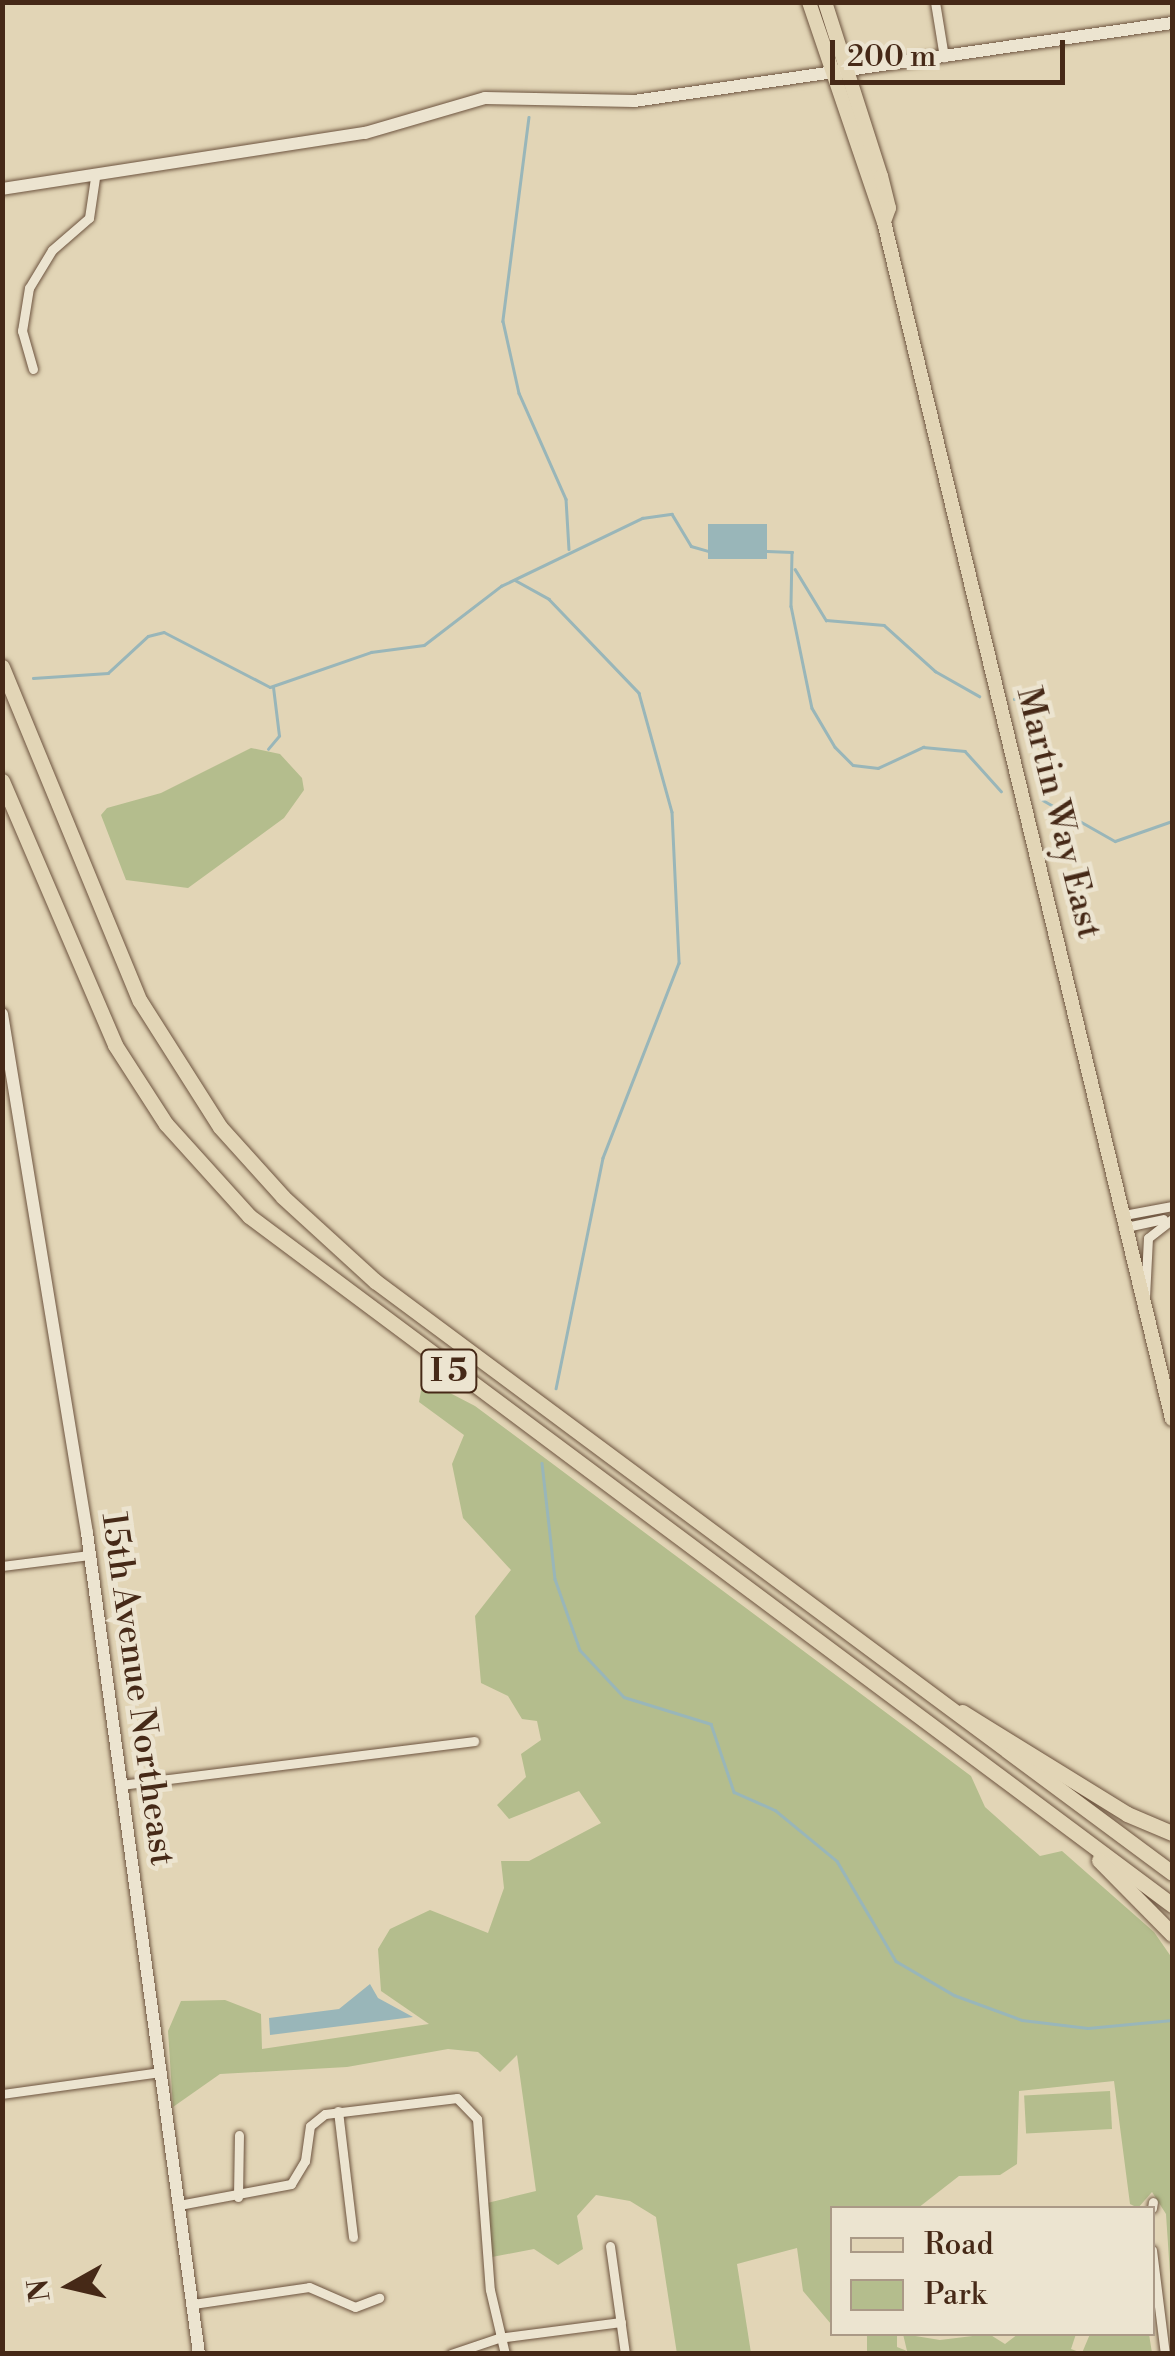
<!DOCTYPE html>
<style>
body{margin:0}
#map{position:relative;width:1175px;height:2356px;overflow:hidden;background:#e2d5b6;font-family:"Libre Bodoni",serif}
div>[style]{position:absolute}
.green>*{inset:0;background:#b4bd8d;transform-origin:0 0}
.water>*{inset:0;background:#99b6b9;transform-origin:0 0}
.stream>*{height:2.5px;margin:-1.25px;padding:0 1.25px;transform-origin:1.25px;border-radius:1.25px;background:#99b6b9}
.roads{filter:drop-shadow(0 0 2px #6d543f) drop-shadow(0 0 2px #6d543f)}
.street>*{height:9px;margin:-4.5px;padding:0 4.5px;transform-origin:4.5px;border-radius:4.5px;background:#ece4d0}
.secondary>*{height:12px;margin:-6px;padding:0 6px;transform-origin:6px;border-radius:6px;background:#ece4d0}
.primary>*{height:14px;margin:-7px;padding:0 7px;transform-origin:7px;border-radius:7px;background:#e2d5b6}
.highway>*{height:15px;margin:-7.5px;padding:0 7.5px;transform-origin:7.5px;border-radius:7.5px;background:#e2d5b6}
span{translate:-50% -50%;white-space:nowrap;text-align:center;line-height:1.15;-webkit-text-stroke:9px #ece4d0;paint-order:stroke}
.shield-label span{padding:2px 8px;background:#ece4d0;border:2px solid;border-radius:8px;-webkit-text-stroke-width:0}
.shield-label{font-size:32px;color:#462917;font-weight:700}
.street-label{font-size:35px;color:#462917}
.frame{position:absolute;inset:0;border:5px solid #462917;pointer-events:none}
.legend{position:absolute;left:830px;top:2206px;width:325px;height:130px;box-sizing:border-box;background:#ece4d0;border:2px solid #aa9986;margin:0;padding:12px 18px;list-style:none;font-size:30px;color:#462917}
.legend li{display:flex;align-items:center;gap:20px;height:50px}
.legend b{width:50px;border:2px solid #aa9986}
.north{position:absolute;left:20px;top:2236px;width:100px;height:100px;-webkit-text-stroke:8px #ece4d0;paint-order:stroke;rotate:262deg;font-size:28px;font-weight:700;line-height:40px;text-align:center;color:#462917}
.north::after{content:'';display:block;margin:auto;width:35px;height:45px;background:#462917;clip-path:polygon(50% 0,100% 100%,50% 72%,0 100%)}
.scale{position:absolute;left:830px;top:40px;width:235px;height:45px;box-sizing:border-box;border:5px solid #462917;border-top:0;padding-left:12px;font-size:30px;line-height:35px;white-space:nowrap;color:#462917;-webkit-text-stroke:8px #ece4d0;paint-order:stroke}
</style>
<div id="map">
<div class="green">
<div style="clip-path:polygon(251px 748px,280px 754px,302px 778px,304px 790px,284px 818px,188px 888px,126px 880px,101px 815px,107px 808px,161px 793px)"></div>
<div style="clip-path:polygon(423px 1379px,475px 1406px,971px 1776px,985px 1807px,1040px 1856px,1062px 1851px,1154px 1932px,1172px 1958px,1172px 2304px,1166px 2214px,1152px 2192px,1138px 2208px,1130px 2204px,1114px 2081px,1019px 2091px,1017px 2164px,1000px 2175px,959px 2176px,918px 2208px,832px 2208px,831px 2324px,803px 2291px,797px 2248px,737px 2264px,751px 2353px,677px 2354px,656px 2217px,630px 2201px,596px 2195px,577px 2216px,583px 2249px,558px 2265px,534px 2249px,487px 2258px,483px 2204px,536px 2191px,517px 2055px,500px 2072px,478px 2052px,448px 2049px,347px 2067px,220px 2074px,173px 2107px,168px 2031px,181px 2001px,225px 2000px,261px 2014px,262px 2049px,429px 2024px,381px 1991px,378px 1949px,390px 1929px,430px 1910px,488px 1933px,504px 1888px,501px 1861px,529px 1861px,601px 1823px,579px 1791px,509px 1819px,497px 1805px,526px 1777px,521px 1754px,541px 1740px,537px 1721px,522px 1719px,508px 1696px,481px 1683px,475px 1616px,511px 1570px,463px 1518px,452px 1464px,464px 1435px,419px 1402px)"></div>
<div style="left:1110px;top:2091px;width:38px;height:86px;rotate:87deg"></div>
<div style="clip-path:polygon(867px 2334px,897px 2334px,897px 2347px,907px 2351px,903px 2334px,940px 2340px,989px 2334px,1005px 2344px,1018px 2334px,1076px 2334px,1071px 2349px,1082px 2353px,1090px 2334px,1149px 2334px,1152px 2353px,867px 2353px)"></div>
</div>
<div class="water">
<div style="left:708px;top:524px;width:59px;height:35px"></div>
<div style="clip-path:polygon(370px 1984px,378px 1998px,413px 2017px,270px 2035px,269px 2018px,339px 2009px)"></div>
</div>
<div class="stream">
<div style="left:529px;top:117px;width:206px;rotate:97.3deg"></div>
<div style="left:503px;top:321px;width:74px;rotate:77.5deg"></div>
<div style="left:519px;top:393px;width:116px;rotate:66.1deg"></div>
<div style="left:566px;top:499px;width:50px;rotate:86.6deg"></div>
<div style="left:767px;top:551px;width:25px;rotate:2deg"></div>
<div style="left:792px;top:552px;width:54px;rotate:91.1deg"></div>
<div style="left:791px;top:606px;width:104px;rotate:78.4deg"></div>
<div style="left:812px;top:708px;width:45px;rotate:59.5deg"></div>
<div style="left:835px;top:747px;width:25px;rotate:45deg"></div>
<div style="left:853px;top:765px;width:25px;rotate:7deg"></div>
<div style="left:878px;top:768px;width:50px;rotate:-25deg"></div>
<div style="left:923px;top:747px;width:42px;rotate:5.4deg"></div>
<div style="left:965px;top:751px;width:54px;rotate:48deg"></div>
<div style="left:795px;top:569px;width:60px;rotate:58.7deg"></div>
<div style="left:826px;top:620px;width:58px;rotate:4.9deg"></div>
<div style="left:884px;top:625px;width:69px;rotate:42deg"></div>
<div style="left:935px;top:671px;width:51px;rotate:29.6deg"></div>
<div style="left:515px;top:580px;width:39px;rotate:29deg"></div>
<div style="left:549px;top:599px;width:130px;rotate:46.2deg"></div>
<div style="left:639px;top:693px;width:123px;rotate:74.5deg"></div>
<div style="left:672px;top:812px;width:151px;rotate:87.3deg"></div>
<div style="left:679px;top:963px;width:209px;rotate:111.3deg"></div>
<div style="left:603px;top:1158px;width:235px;rotate:101.5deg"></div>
<div style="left:33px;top:678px;width:75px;rotate:-3.8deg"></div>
<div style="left:108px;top:673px;width:54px;rotate:-42.8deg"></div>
<div style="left:148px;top:636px;width:16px;rotate:-14deg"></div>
<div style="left:164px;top:632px;width:119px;rotate:27.4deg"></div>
<div style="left:270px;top:687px;width:107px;rotate:-19.1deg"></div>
<div style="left:371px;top:652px;width:53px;rotate:-7.5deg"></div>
<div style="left:424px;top:645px;width:97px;rotate:-37.5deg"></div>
<div style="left:501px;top:586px;width:157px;rotate:-25.7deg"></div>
<div style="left:642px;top:518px;width:30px;rotate:-8deg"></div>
<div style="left:672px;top:514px;width:37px;rotate:59deg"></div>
<div style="left:691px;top:546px;width:19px;rotate:16deg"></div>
<div style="left:1014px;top:699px;width:12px;rotate:-9deg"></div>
<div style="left:268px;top:749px;width:17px;rotate:-50deg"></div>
<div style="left:279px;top:736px;width:49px;rotate:-97deg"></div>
<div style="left:1041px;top:799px;width:85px;rotate:29.6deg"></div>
<div style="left:1115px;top:841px;width:60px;rotate:-19.3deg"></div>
<div style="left:542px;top:1463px;width:117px;rotate:83.6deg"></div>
<div style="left:555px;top:1579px;width:75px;rotate:70.6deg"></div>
<div style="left:580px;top:1650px;width:64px;rotate:46.9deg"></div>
<div style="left:624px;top:1697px;width:91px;rotate:17.2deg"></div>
<div style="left:711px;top:1724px;width:72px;rotate:71.3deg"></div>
<div style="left:734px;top:1792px;width:45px;rotate:23.7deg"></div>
<div style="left:775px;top:1810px;width:80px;rotate:39.4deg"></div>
<div style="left:837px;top:1861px;width:116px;rotate:59.5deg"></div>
<div style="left:896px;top:1961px;width:67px;rotate:30.4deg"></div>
<div style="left:954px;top:1995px;width:72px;rotate:20.2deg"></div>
<div style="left:1022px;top:2020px;width:66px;rotate:6.9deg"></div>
<div style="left:1088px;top:2028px;width:84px;rotate:-5.4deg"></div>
</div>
<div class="roads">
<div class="street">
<div style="left:935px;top:2px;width:56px;rotate:80.7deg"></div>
<div style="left:33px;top:369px;width:40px;rotate:-106deg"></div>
<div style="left:22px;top:331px;width:44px;rotate:-80.8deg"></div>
<div style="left:29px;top:288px;width:44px;rotate:-58.8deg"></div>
<div style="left:52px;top:250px;width:49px;rotate:-40.9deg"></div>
<div style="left:89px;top:218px;width:40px;rotate:-81.5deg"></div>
<div style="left:1124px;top:1215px;width:49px;rotate:-10.6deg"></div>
<div style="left:1126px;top:1227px;width:38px;rotate:-12deg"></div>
<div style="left:1145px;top:1297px;width:59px;rotate:-87.1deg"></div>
<div style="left:1148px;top:1238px;width:31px;rotate:-38deg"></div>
<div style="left:2px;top:1566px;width:88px;rotate:-7.2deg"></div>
<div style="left:121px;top:1785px;width:356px;rotate:-7.1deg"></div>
<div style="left:2px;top:2094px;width:161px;rotate:-7.9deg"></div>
<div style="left:338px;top:2111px;width:127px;rotate:83.2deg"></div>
<div style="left:238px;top:2197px;width:62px;rotate:-89.1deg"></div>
<div style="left:179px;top:2205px;width:114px;rotate:-10.6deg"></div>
<div style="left:291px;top:2184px;width:27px;rotate:-59deg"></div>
<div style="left:305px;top:2161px;width:35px;rotate:-82deg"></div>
<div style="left:310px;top:2126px;width:19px;rotate:-39deg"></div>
<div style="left:325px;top:2114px;width:133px;rotate:-6.9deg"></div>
<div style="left:457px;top:2098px;width:29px;rotate:46deg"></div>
<div style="left:477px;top:2119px;width:171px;rotate:85.7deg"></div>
<div style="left:490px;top:2290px;width:66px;rotate:76.8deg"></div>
<div style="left:1152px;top:2208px;width:6px;rotate:-81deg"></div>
<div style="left:610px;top:2246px;width:109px;rotate:82.1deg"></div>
<div style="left:1152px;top:2250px;width:105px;rotate:82.9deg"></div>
<div style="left:193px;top:2304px;width:117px;rotate:-8.3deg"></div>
<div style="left:309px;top:2287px;width:50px;rotate:23.5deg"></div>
<div style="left:355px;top:2307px;width:26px;rotate:-21deg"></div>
<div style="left:451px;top:2354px;width:50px;rotate:-18.8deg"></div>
<div style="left:498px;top:2338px;width:124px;rotate:-7.4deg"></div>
</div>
<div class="secondary">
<div style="left:2px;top:189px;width:367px;rotate:-8.8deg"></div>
<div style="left:365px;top:133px;width:125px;rotate:-16.3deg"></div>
<div style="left:485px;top:98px;width:149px;rotate:1.2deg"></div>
<div style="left:634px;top:101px;width:544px;rotate:-8.25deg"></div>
<div style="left:2px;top:1014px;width:526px;rotate:80.7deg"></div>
<div style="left:87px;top:1533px;width:829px;rotate:82.23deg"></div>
</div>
<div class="primary">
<div style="left:809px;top:2px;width:232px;rotate:71.2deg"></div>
<div style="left:884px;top:222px;width:1231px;rotate:76.47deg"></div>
<div style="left:825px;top:2px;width:183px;rotate:72.2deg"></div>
<div style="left:881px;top:176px;width:33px;rotate:76deg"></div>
<div style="left:889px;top:208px;width:15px;rotate:110deg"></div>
</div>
<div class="highway">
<div style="left:2px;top:667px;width:361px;rotate:67.6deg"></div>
<div style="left:140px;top:1001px;width:149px;rotate:57.6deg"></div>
<div style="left:220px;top:1127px;width:94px;rotate:48deg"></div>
<div style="left:283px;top:1197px;width:125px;rotate:42.4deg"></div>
<div style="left:375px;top:1281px;width:993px;rotate:36.6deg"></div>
<div style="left:2px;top:781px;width:287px;rotate:66.8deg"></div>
<div style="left:115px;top:1045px;width:94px;rotate:57.2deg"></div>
<div style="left:166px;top:1124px;width:124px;rotate:47.9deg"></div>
<div style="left:249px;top:1216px;width:1152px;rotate:36.74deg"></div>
<div style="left:962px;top:1712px;width:194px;rotate:31.7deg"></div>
<div style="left:1127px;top:1814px;width:49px;rotate:22.9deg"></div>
<div style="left:1099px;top:1860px;width:104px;rotate:45.4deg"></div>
</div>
</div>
<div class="shield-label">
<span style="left:449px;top:1371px">I 5</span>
</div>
<div class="street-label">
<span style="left:1058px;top:813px;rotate:76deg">Martin Way East</span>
<span style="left:137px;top:1689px;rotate:82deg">15th Avenue Northeast</span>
</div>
<div class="frame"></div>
<ul class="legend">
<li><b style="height:12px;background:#e2d5b6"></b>Road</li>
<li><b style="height:28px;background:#b4bd8d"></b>Park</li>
</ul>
<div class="north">N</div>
<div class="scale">200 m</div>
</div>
